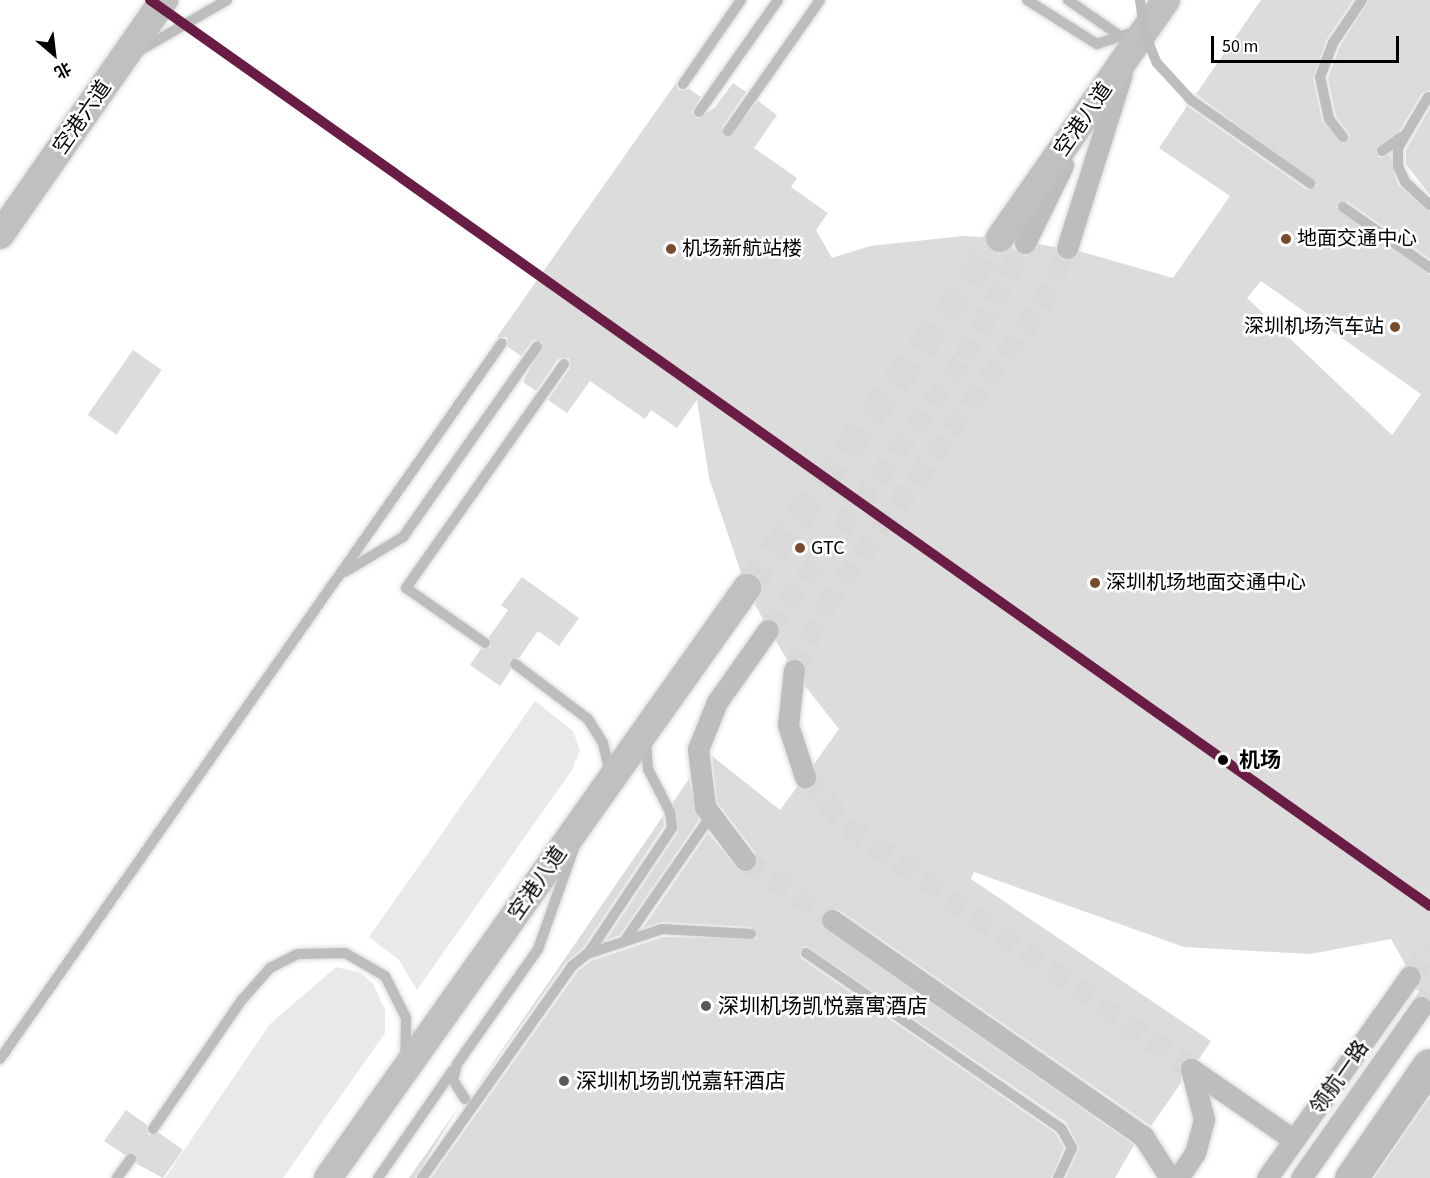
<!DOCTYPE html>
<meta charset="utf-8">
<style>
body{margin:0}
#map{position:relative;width:1430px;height:1178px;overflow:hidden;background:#fff;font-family:"Source Sans 3","Noto Sans SC",sans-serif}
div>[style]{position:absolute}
.green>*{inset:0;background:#e9e9e9}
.building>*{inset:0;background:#dcdcdc;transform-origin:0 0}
.street-tunnel>*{height:21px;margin-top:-10.5px;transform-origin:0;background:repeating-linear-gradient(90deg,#d9d9d9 0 21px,transparent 0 31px)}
.secondary-tunnel>*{height:28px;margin-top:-14px;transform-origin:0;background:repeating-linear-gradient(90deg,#d9d9d9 0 28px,transparent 0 42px)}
.roads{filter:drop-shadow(0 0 2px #dbdbdb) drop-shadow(0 0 2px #dbdbdb)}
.lane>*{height:10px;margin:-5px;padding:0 5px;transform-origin:5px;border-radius:5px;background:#bdbdbd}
.street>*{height:21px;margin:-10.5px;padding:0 10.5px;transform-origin:10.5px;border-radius:10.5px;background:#bdbdbd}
.secondary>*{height:28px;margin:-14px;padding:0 14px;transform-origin:14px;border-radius:14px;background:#c0c0c0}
.primary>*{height:33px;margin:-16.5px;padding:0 16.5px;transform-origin:16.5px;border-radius:16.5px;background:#bdbdbd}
.lane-bridge>*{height:10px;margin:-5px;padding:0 5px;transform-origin:5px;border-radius:5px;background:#bdbdbd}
.metro-1>*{height:10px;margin:-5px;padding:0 5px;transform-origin:5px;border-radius:5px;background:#6a1d44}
.dots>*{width:16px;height:16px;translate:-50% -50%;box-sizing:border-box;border:3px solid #fff;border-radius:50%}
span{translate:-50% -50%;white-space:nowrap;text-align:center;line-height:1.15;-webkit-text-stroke:5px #fff;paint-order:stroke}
.bus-label{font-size:20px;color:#000}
.left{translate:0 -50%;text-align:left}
.right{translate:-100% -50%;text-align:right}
.street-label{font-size:21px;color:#000}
.stop-label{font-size:21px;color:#000;font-weight:700}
.poi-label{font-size:21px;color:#000}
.north{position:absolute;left:24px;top:24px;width:60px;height:60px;-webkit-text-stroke:4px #fff;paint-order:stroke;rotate:152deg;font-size:16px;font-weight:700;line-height:24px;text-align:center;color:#000}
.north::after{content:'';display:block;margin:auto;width:21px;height:27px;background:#000;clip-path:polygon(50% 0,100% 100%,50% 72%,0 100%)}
.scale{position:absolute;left:1211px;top:36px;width:188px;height:27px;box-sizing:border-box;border:3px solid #000;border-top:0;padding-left:8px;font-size:18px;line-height:21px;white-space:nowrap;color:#000;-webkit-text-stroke:4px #fff;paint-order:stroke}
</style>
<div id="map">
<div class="green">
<div style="clip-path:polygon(535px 701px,573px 731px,580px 750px,572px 770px,417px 990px,399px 960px,369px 937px)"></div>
<div style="clip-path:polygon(336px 967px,361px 973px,373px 984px,385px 1010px,385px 1033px,283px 1178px,165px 1178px,270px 1024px)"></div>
</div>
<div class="building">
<div style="clip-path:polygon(evenodd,1261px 0,1353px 0,1327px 39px,1313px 78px,1322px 121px,1343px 144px,1350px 135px,1336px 116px,1328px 78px,1340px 46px,1369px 0,1430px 0,1430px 90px,1422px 93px,1400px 130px,1375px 151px,1380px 158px,1390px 154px,1398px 185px,1430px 212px,1430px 259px,1347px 201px,1336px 207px,1430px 275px,1430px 998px,1416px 989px,1421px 970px,1405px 964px,1391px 939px,1310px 954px,1184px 947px,974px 872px,971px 879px,1211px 1041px,1199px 1059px,1181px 1061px,1181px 1083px,1151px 1126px,839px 910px,826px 909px,820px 925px,1134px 1145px,1115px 1178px,1066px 1178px,1079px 1148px,1066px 1122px,806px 946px,799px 952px,802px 959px,1055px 1133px,1064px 1148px,1051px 1178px,431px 1178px,578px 971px,591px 961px,663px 937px,757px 939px,751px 927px,662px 922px,643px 928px,708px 833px,740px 871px,757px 864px,755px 852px,717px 802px,712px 756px,780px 810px,797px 787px,815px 785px,814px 764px,839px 729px,805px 686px,805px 664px,796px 657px,787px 660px,776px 641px,779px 624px,763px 619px,755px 605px,762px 581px,741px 573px,709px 478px,697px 400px,677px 428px,651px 410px,645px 419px,590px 381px,567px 413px,548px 400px,570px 368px,569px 358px,558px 359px,536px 391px,523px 382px,543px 342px,533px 340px,521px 356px,508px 347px,507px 337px,497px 337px,676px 83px,679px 90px,689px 89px,701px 97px,692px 111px,698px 119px,715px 107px,733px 83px,746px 92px,722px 127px,727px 138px,758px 101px,777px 115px,754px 148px,797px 178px,791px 187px,828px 213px,816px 230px,832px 258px,870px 246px,963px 236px,984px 237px,998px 254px,1013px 248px,1026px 256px,1038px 244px,1055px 247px,1064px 260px,1079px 251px,1173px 278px,1230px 196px,1159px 148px,1187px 106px,1307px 190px,1318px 185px,1196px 94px,1261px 0,1261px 281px,1421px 394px,1392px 435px,1247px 298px,1261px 281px)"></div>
<div style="clip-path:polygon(1430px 108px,1430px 195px,1406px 164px,1406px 150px)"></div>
<div style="left:133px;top:350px;width:35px;height:79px;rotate:35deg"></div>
<div style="clip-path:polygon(522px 577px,579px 618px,559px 646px,538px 631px,519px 658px,509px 660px,511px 670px,500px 686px,470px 665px,481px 649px,491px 647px,489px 637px,508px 610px,501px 605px)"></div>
<div style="clip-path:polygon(689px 779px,699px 820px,620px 935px,606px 940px,678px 832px,673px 802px)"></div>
<div style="clip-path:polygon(663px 816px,664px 826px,583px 948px,566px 962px,471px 1095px)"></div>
<div style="clip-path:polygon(1430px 1097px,1430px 1178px,1374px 1178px)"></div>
<div style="clip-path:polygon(460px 1105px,415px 1178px,409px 1178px)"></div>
<div style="clip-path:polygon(126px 1110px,147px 1125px,148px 1135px,159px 1133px,183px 1150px,163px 1178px,137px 1164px,135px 1153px,125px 1155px,104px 1141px)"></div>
</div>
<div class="street-tunnel">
<div style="left:768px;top:630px;width:335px;rotate:-54.2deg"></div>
<div style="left:964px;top:358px;width:130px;rotate:-62.1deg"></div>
<div style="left:794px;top:670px;width:70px;rotate:-64.5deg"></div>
<div style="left:824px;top:607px;width:370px;rotate:-54.3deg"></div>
<div style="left:1040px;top:306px;width:64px;rotate:-65deg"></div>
<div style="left:805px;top:777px;width:64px;rotate:48.8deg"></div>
<div style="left:847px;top:825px;width:422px;rotate:35.3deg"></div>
<div style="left:745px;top:860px;width:106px;rotate:34.6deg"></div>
<div style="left:1410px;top:976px;width:35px;rotate:-55deg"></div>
<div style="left:1421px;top:1007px;width:17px;rotate:-57deg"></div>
</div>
<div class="secondary-tunnel">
<div style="left:747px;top:588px;width:432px;rotate:-54.1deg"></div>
</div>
<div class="roads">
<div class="lane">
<div style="left:1027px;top:0;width:83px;rotate:32.2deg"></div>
<div style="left:1097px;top:44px;width:38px;rotate:-18deg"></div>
<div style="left:1068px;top:0;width:67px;rotate:34.6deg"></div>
<div style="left:139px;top:51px;width:102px;rotate:-30.1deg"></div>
<div style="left:683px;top:84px;width:102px;rotate:-55.4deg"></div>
<div style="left:1428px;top:97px;width:59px;rotate:120.5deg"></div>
<div style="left:1398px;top:148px;width:18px;rotate:90deg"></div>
<div style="left:1398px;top:166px;width:17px;rotate:66deg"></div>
<div style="left:1405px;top:182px;width:34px;rotate:43deg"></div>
<div style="left:1191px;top:100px;width:146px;rotate:35deg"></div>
<div style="left:699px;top:112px;width:137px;rotate:-54.8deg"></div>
<div style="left:728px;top:131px;width:160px;rotate:-54.9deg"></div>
<div style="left:1343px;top:137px;width:23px;rotate:-128deg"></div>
<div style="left:1329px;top:119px;width:43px;rotate:-102.1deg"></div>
<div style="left:1320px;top:77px;width:36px;rotate:-69deg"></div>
<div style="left:1333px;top:43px;width:52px;rotate:-56deg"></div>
<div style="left:1382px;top:151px;width:24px;rotate:-36deg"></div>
<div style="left:1343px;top:207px;width:106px;rotate:35deg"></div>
<div style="left:345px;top:572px;width:68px;rotate:-31.1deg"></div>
<div style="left:403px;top:537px;width:233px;rotate:-54.9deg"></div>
<div style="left:485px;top:643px;width:96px;rotate:-145.2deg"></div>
<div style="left:406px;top:588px;width:274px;rotate:-54.8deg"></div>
<div style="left:515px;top:664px;width:91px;rotate:37deg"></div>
<div style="left:588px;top:719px;width:28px;rotate:58deg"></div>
<div style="left:603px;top:743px;width:31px;rotate:77deg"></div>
<div style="left:627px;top:937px;width:146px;rotate:-55.3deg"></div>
<div style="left:589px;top:952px;width:149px;rotate:-56.2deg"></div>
<div style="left:672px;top:828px;width:16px;rotate:-97deg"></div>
<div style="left:670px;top:812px;width:48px;rotate:-117.1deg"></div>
<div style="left:648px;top:769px;width:28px;rotate:-94deg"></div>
<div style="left:806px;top:953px;width:309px;rotate:34.5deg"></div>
<div style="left:1061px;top:1128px;width:23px;rotate:61deg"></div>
<div style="left:1072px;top:1148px;width:33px;rotate:115deg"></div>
<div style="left:0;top:1059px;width:874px;rotate:-54.97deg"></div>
<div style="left:465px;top:1099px;width:22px;rotate:-122deg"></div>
<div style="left:453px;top:1080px;width:16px;rotate:-76deg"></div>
<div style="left:457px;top:1064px;width:141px;rotate:-54.8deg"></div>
<div style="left:538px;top:949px;width:107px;rotate:-70.4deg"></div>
<div style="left:153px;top:1129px;width:155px;rotate:-55.5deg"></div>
<div style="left:241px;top:1001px;width:44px;rotate:-48.7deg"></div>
<div style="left:270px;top:968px;width:31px;rotate:-27deg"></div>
<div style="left:298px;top:954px;width:47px;rotate:-1.2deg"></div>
<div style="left:345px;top:953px;width:46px;rotate:29.9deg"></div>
<div style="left:385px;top:976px;width:47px;rotate:63.4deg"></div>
<div style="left:406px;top:1018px;width:39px;rotate:91deg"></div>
<div style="left:117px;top:1178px;width:24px;rotate:-54deg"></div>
<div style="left:378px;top:1178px;width:131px;rotate:-55.2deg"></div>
<div style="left:422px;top:1178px;width:260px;rotate:-54.7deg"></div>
<div style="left:572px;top:966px;width:19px;rotate:-39deg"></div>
<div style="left:587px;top:954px;width:79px;rotate:-18.4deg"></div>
<div style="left:662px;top:929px;width:89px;rotate:3.2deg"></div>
</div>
<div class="street">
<div style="left:1025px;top:243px;width:87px;rotate:-64deg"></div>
<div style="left:1067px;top:248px;width:182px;rotate:-72.5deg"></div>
<div style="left:794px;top:670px;width:55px;rotate:96.2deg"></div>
<div style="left:788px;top:725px;width:55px;rotate:71.9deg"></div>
<div style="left:745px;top:860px;width:66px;rotate:-127deg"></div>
<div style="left:705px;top:807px;width:58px;rotate:-96.9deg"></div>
<div style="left:698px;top:749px;width:51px;rotate:-68deg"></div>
<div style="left:717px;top:702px;width:88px;rotate:-54.7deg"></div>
<div style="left:832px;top:920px;width:379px;rotate:34.8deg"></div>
<div style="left:1143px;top:1136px;width:50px;rotate:57.3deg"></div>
<div style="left:1191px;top:1069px;width:125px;rotate:34.6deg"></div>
<div style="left:1178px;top:1178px;width:30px;rotate:-56deg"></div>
<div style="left:1195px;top:1153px;width:35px;rotate:-75deg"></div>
<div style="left:1204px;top:1119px;width:52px;rotate:-104.6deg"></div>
<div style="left:1267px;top:1178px;width:247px;rotate:-54.7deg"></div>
<div style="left:1301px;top:1178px;width:209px;rotate:-54.9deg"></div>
</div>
<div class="secondary">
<div style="left:0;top:235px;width:287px;rotate:-55.1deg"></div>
<div style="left:1000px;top:238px;width:290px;rotate:-55.1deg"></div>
<div style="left:328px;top:1178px;width:724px;rotate:-54.62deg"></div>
</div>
<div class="primary">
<div style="left:1351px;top:1178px;width:137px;rotate:-55.4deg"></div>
</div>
</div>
<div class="lane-bridge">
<div style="left:1140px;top:0;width:34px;rotate:82deg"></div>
<div style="left:1145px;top:34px;width:31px;rotate:68deg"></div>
<div style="left:1157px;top:63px;width:50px;rotate:47.4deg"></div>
</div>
<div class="metro-1">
<div style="left:150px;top:0;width:1568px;rotate:35.29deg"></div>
</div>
<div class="dots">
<div style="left:1286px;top:239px;background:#7a4b2a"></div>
<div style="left:671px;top:249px;background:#7a4b2a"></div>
<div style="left:1395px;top:327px;background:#7a4b2a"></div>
<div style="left:800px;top:548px;background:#7a4b2a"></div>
<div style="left:1095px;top:583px;background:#7a4b2a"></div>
<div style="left:1223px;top:760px;background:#000"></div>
<div style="left:706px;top:1006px;background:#595959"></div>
<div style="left:564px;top:1081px;background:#595959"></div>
</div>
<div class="bus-label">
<span class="left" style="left:1297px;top:239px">地面交通中心</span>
<span class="left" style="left:682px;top:249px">机场新航站楼</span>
<span class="right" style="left:1384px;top:327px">深圳机场汽车站</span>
<span class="left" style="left:811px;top:548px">GTC</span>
<span class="left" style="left:1106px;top:583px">深圳机场地面交通中心</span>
</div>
<div class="street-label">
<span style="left:82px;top:117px;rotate:-55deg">空港六道</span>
<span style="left:1083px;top:119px;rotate:-55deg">空港八道</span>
<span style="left:537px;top:883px;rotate:-55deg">空港八道</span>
<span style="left:1339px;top:1077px;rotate:-55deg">领航一路</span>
</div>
<div class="stop-label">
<span class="left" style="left:1239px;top:760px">机场</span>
</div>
<div class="poi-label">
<span class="left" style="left:718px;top:1006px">深圳机场凯悦嘉寓酒店</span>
<span class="left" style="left:576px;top:1081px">深圳机场凯悦嘉轩酒店</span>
</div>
<div class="north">北</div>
<div class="scale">50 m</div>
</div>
